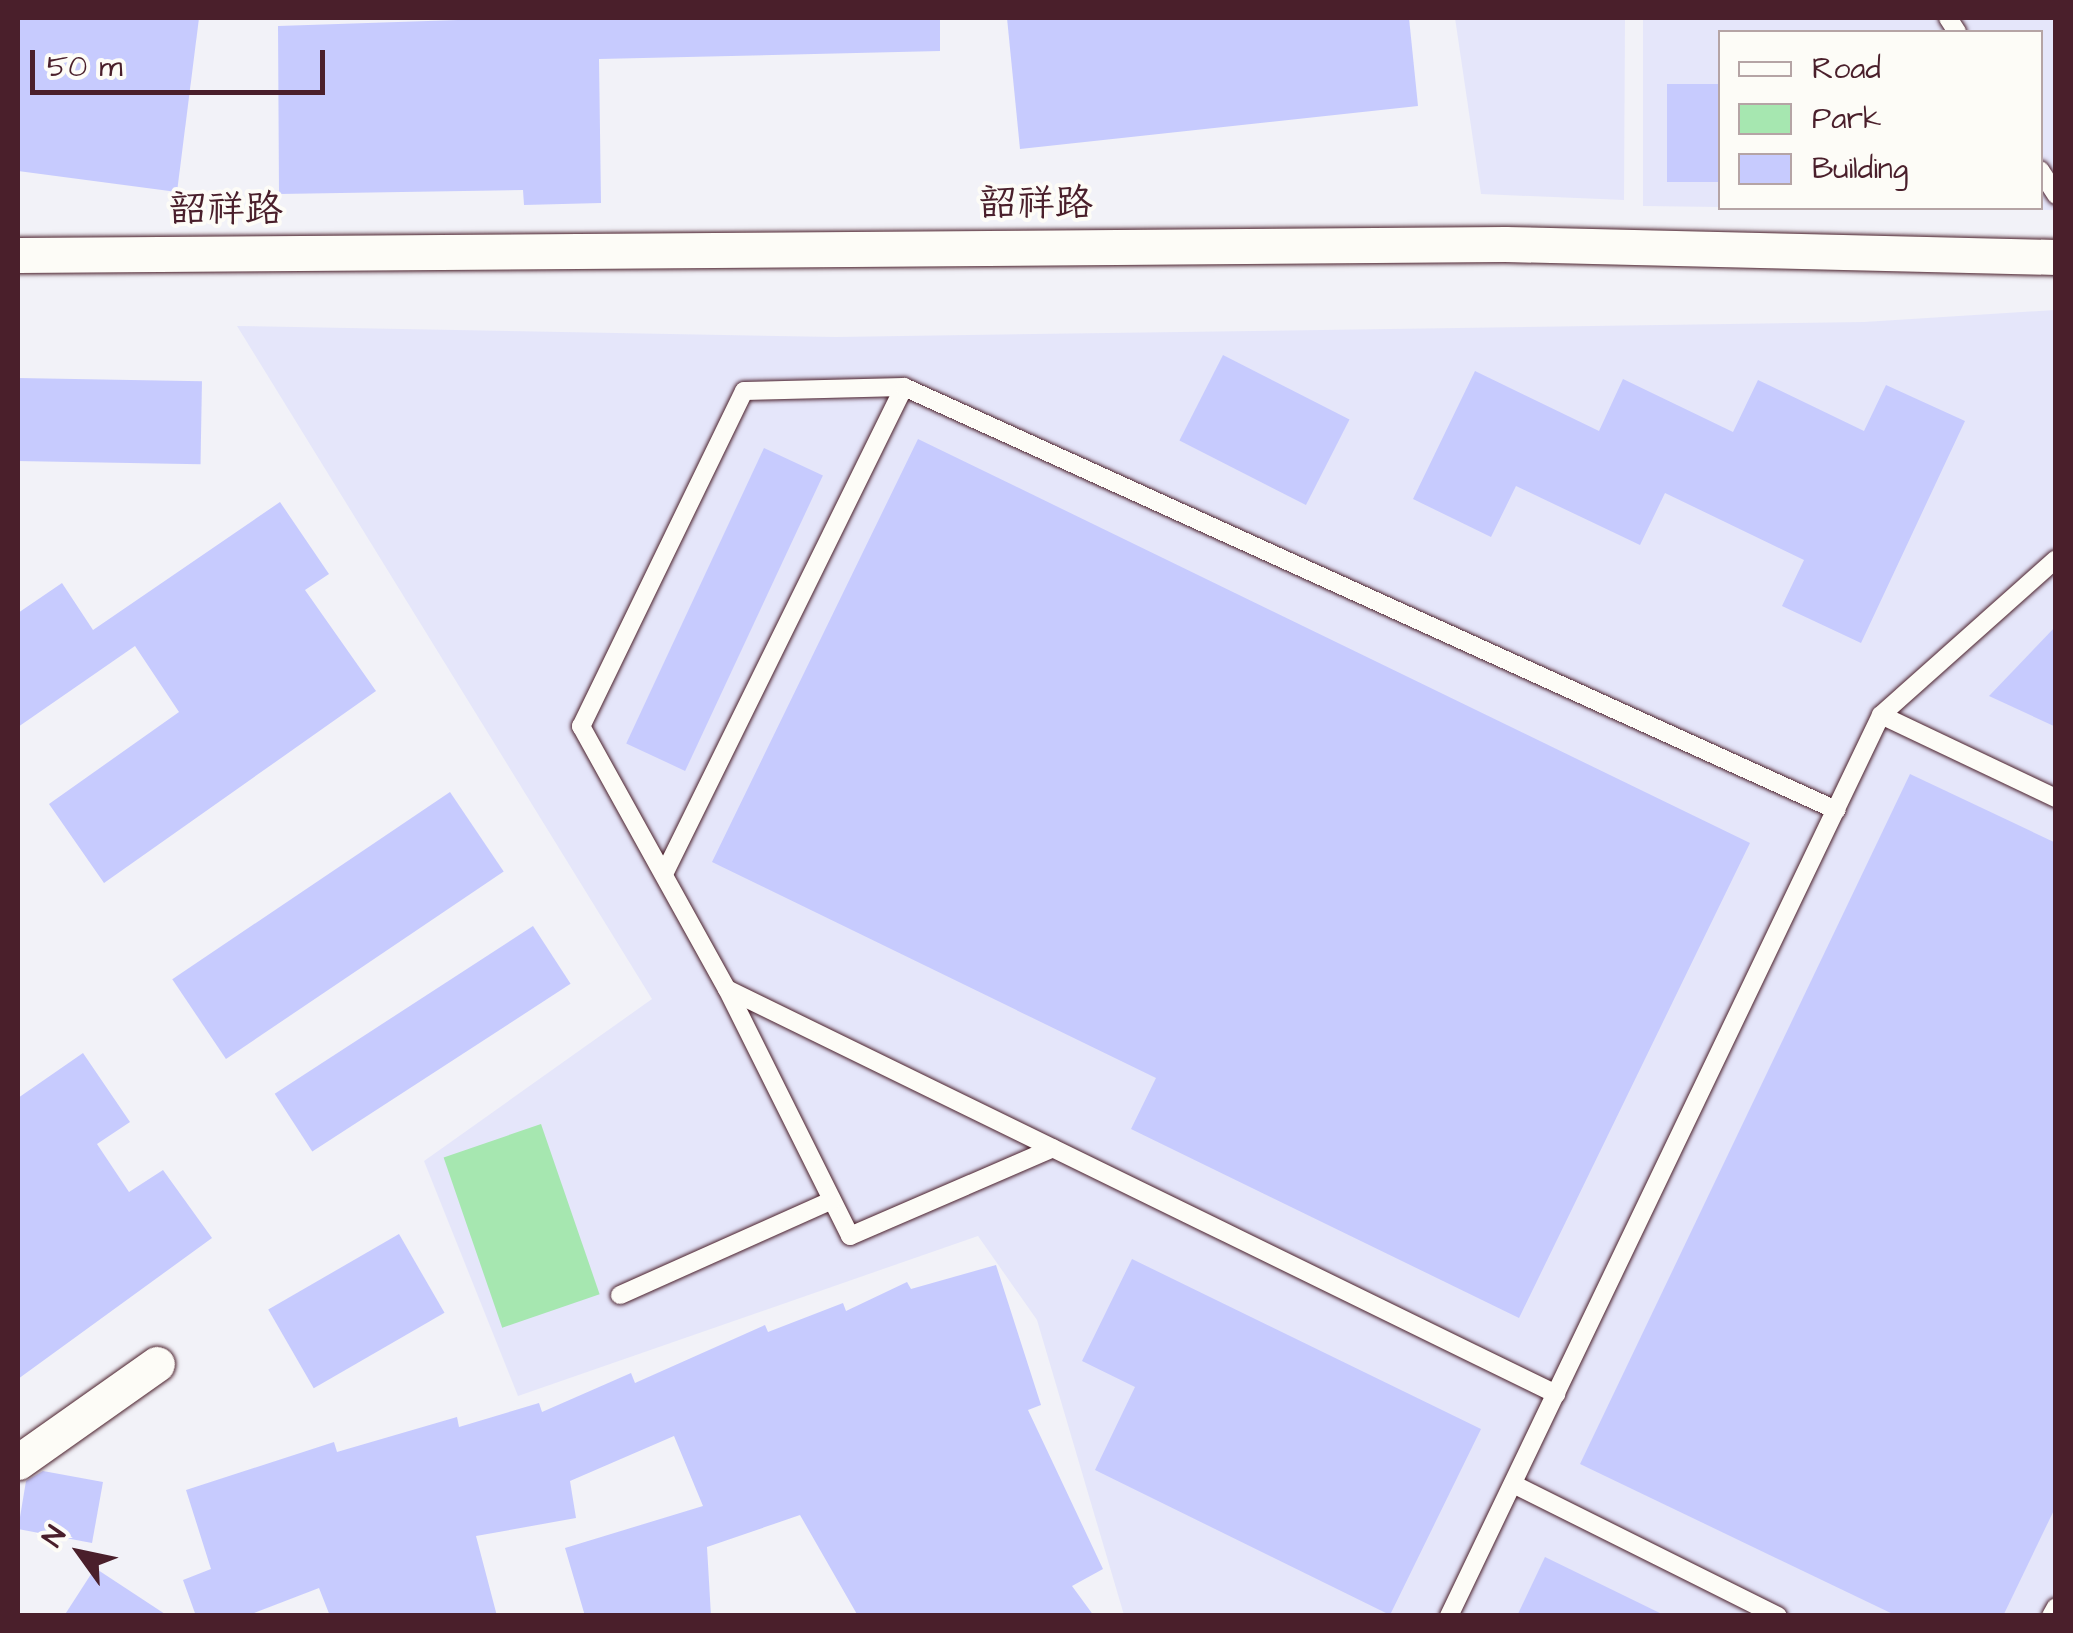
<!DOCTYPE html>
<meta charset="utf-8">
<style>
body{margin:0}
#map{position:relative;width:2073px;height:1633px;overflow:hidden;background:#f2f2f8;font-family:"Architects Daughter","LXGW WenKai TC",sans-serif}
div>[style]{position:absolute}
.built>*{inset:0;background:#e5e6fa}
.green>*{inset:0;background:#a6e7b0;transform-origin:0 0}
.building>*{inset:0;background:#c7cbfe;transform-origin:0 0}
.roads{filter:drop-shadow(0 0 2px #4a1f2b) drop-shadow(0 0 2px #4a1f2b)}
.lane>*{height:18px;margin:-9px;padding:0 9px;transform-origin:9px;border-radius:9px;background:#fdfcf7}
.street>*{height:35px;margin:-17.5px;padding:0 17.5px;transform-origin:17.5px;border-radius:17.5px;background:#fdfcf7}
span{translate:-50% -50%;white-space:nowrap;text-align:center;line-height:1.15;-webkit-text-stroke:8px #fdfcf7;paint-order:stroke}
.street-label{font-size:38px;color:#4a1f2b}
.frame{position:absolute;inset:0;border:20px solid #4a1f2b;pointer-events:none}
.legend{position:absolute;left:1718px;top:30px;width:325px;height:180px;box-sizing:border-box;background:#fdfcf7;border:2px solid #b5a4a5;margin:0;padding:12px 18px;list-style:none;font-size:30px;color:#4a1f2b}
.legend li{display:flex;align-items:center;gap:20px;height:50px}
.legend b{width:50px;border:2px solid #b5a4a5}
.north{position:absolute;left:30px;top:1503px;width:100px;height:100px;-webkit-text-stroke:8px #fdfcf7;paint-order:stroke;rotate:303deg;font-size:28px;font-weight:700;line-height:40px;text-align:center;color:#4a1f2b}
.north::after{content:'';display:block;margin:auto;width:35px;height:45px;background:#4a1f2b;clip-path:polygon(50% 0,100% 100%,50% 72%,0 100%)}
.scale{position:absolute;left:30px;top:50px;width:295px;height:45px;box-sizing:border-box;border:5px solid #4a1f2b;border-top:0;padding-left:12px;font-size:30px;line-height:35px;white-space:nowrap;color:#4a1f2b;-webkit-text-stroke:8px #fdfcf7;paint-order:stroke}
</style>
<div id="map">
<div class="built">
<div style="clip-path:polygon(1455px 18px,1625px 18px,1624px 200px,1481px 194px)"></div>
<div style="clip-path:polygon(1643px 18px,2055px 18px,2055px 210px,1812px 208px,2040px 208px,2040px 32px,1720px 32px,1720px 207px,1643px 206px)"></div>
<div style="clip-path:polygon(2055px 310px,2055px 1615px,1124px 1615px,1037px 1320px,978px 1236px,518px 1396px,424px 1161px,652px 999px,237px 326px,836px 337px,1864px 322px)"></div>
</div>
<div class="green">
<div style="left:541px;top:1124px;width:180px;height:103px;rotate:71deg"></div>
</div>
<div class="building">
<div style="clip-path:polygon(18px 18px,199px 18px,177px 192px,18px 171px)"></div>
<div style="clip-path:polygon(521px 18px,940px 18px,940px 51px,599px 59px,601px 203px,524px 205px,523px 190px,279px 194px,278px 26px)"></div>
<div style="clip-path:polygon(1007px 18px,1409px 18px,1418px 106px,1020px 149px)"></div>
<div style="left:1667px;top:84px;width:53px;height:98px"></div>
<div style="left:1223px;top:355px;width:142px;height:96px;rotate:27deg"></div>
<div style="clip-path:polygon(1475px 371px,1599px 431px,1623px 379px,1733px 432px,1758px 380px,1864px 431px,1886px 385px,1965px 421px,1861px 643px,1782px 606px,1804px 560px,1665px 493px,1640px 545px,1516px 486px,1491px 537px,1413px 499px)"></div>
<div style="left:18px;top:378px;width:184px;height:83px;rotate:1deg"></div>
<div style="clip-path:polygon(918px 439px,1750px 843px,1519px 1318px,1131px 1129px,1156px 1078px,712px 862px)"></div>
<div style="left:764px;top:448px;width:65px;height:326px;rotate:25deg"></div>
<div style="clip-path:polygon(280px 502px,329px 574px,305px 590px,376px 691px,104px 883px,49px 804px,179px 712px,135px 646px,18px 727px,18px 613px,62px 583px,93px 630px)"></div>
<div style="clip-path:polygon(2056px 626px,2056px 727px,1989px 696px)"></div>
<div style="clip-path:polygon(1910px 774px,2056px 843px,2056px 1506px,2003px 1616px,1897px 1616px,1580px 1464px)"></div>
<div style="left:450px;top:792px;width:96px;height:335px;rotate:56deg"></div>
<div style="left:533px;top:926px;width:69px;height:308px;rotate:57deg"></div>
<div style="clip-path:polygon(83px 1053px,130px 1122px,97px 1144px,129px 1192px,163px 1170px,212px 1238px,18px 1379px,18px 1098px)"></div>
<div style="left:399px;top:1234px;width:91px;height:151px;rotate:60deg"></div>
<div style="clip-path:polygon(1132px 1259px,1481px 1429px,1390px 1615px,1095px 1470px,1135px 1387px,1082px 1361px)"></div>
<div style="clip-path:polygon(996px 1265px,1041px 1405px,1028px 1410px,1103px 1569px,1072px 1586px,1094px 1616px,858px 1616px,800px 1515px,707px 1547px,711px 1616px,585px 1616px,565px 1548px,703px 1506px,674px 1436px,570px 1481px,576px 1518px,476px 1536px,497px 1616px,330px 1616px,319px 1588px,246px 1616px,196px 1616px,183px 1580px,211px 1569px,186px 1490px,334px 1442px,337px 1452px,457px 1417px,459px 1427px,539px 1403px,542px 1412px,631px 1373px,635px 1383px,765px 1325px,768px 1332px,843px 1303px,846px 1311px,907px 1282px,911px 1289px)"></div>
<div style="clip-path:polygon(43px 1471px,103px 1482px,92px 1543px,18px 1529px,26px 1481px)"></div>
<div style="clip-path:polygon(1545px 1557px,1666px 1616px,1517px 1616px)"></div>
<div style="clip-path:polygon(95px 1568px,168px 1616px,64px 1616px)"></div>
</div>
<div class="roads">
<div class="lane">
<div style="left:1948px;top:18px;width:17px;rotate:57deg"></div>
<div style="left:2040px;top:170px;width:30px;rotate:57deg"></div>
<div style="left:904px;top:387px;width:160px;rotate:178.6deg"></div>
<div style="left:744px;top:391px;width:373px;rotate:115.9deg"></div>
<div style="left:581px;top:726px;width:301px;rotate:61deg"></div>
<div style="left:727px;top:989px;width:923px;rotate:26.04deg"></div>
<div style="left:1881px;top:715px;width:194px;rotate:25.4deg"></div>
<div style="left:664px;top:874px;width:543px;rotate:-63.77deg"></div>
<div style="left:904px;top:387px;width:1024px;rotate:24.41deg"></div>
<div style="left:727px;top:989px;width:276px;rotate:63.5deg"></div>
<div style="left:850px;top:1236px;width:221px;rotate:-23.4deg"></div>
<div style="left:620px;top:1295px;width:232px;rotate:-24.1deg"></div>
<div style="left:1513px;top:1484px;width:296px;rotate:26.5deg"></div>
<div style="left:1449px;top:1616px;width:999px;rotate:-64.38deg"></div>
<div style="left:1881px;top:715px;width:234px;rotate:-41.7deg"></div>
<div style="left:2051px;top:1616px;width:10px;rotate:-61deg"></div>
</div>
<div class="street">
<div style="left:18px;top:255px;width:1487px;rotate:-0.42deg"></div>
<div style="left:1505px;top:244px;width:551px;rotate:1.35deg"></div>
<div style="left:18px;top:1462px;width:170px;rotate:-35.2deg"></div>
</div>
</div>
<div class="street-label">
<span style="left:1036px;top:205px">韶祥路</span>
<span style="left:226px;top:211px">韶祥路</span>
</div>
<div class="frame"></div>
<ul class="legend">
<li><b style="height:12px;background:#fdfcf7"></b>Road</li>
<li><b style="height:28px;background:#a6e7b0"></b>Park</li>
<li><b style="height:28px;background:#c7cbfe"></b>Building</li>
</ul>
<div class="north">N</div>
<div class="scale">50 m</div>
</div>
